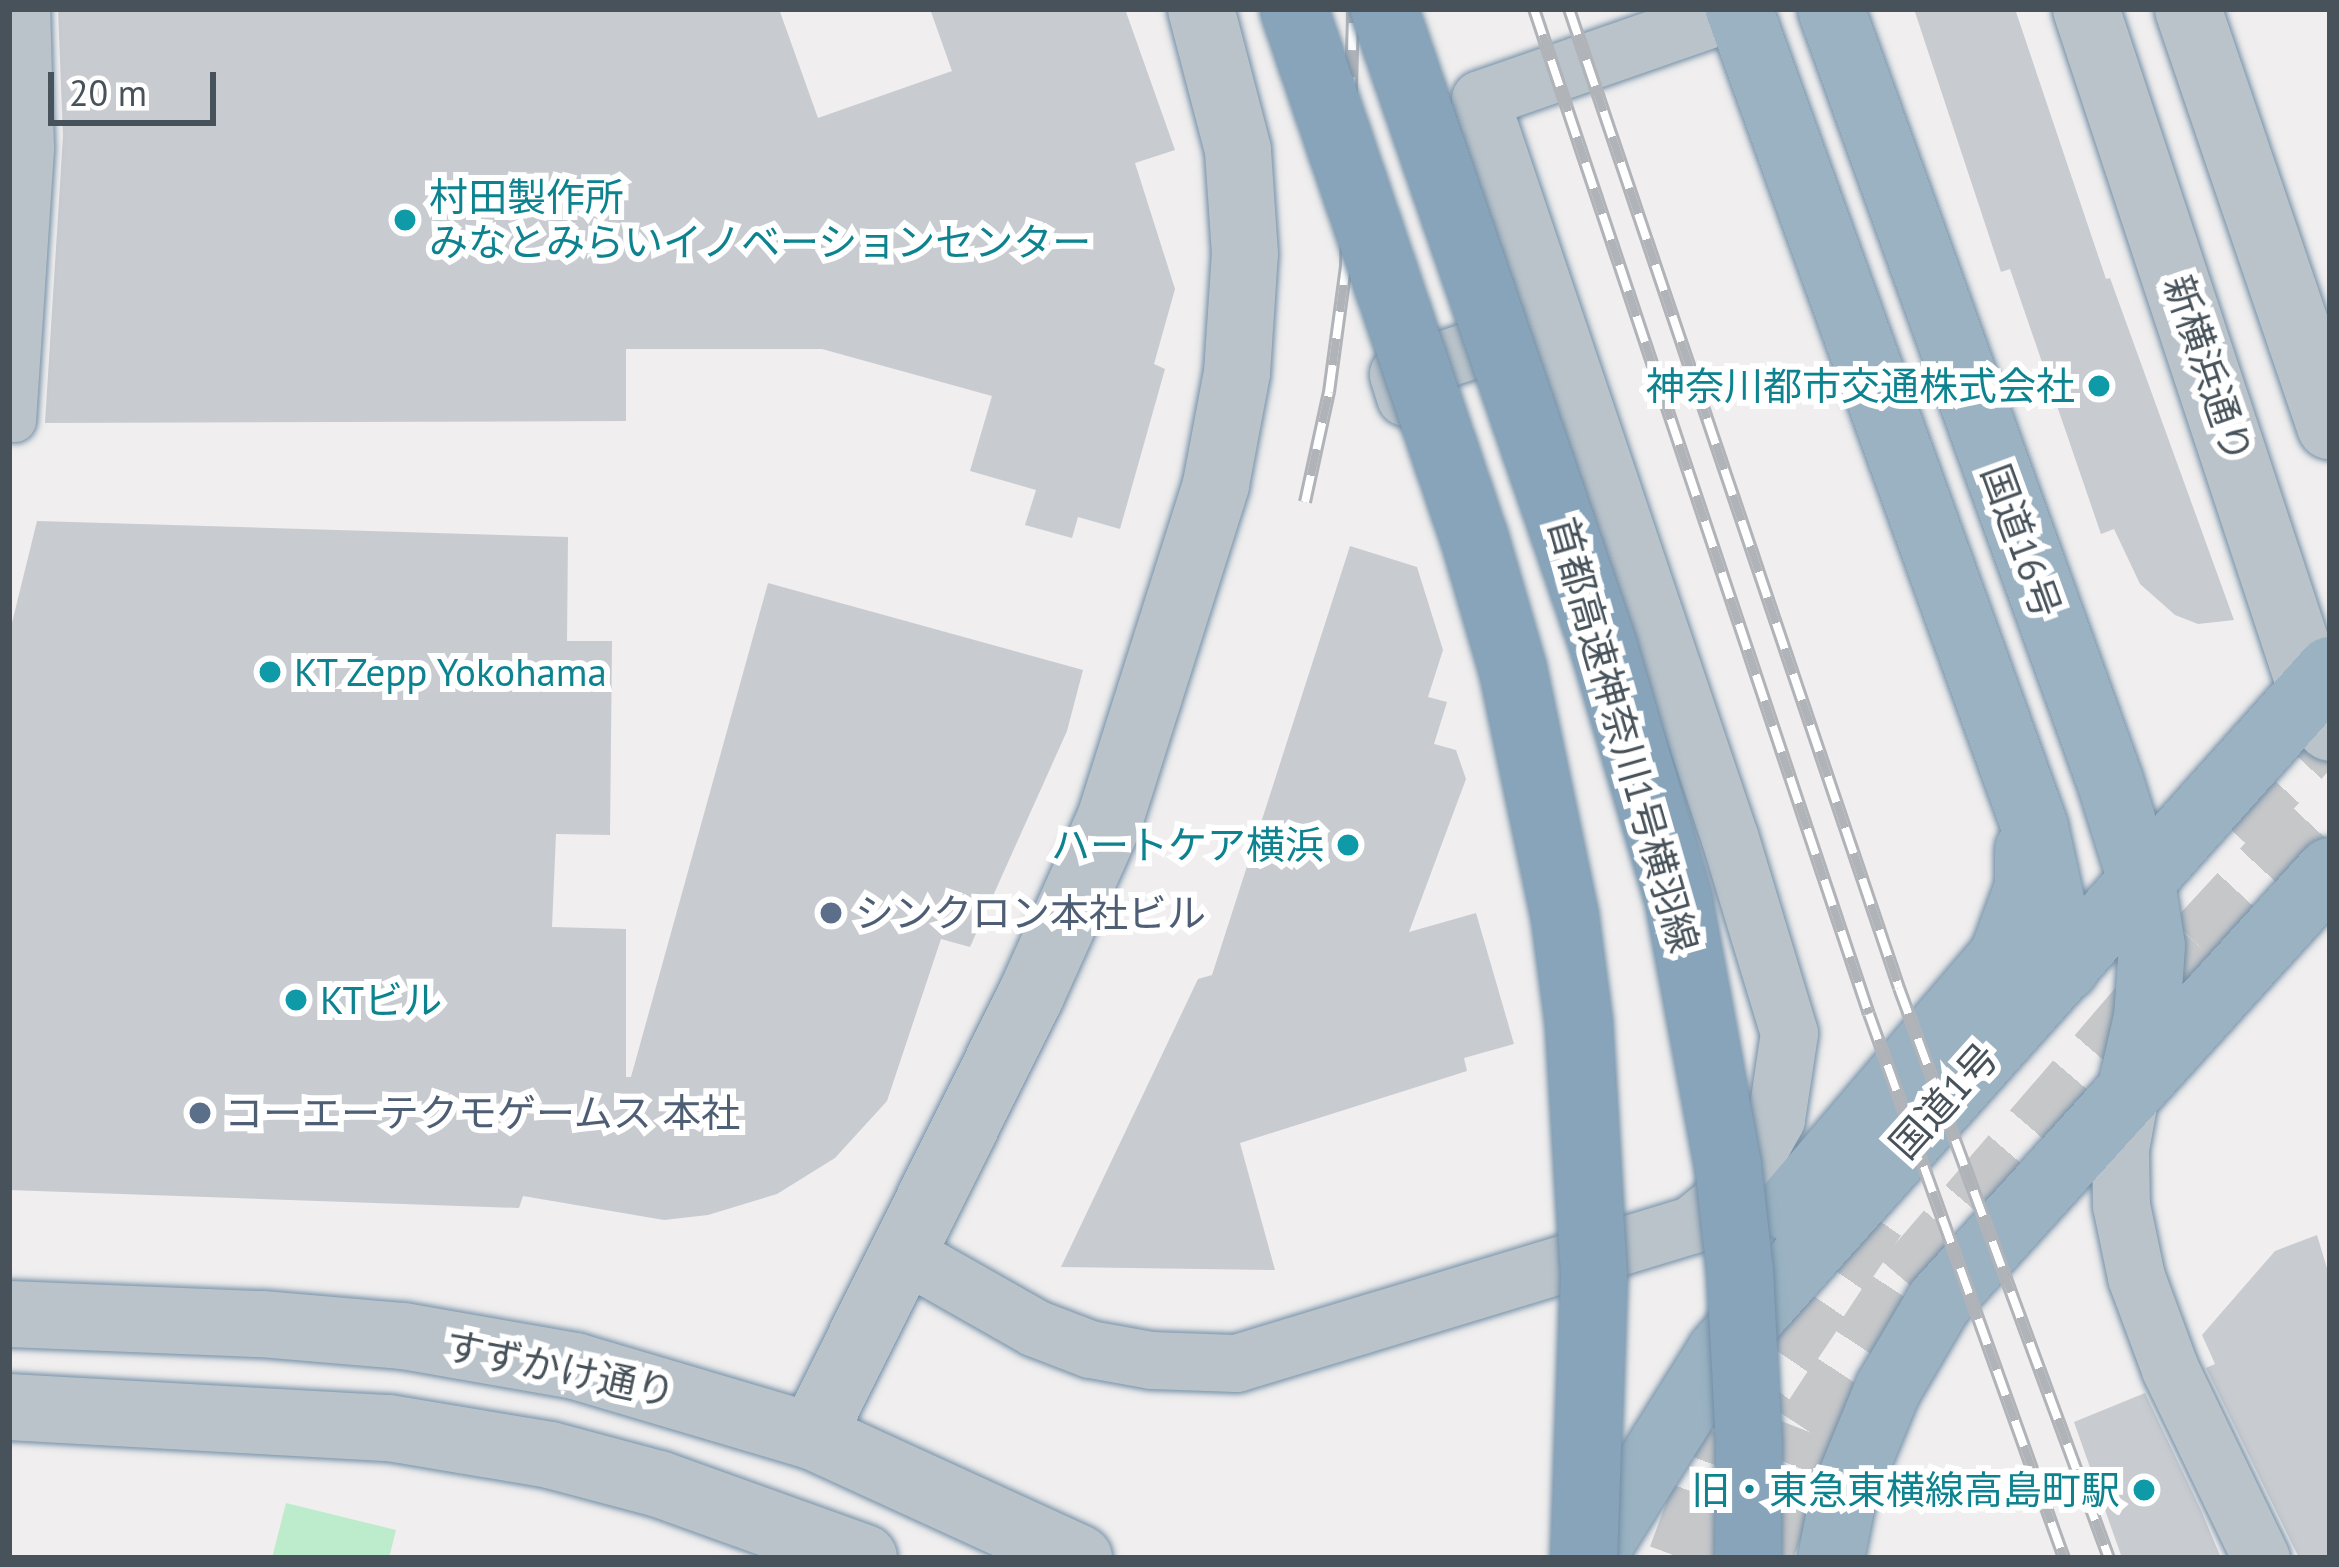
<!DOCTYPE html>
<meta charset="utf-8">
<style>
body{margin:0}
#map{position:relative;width:2339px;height:1567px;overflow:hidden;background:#f0eeee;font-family:"PT Sans","Noto Sans JP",sans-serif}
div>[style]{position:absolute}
.green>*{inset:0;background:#bdeccc}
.building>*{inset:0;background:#c8cbd0}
.trunk-tunnel>*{height:66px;margin-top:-33px;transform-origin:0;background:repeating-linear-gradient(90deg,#c6c7c9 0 66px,transparent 0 99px)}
.roads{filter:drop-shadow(0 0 3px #738fa6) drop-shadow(0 0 3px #738fa6)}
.pedestrian>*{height:42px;margin:-21px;padding:0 21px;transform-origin:21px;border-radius:21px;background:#bac3ca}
.minor>*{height:57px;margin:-28.5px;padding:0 28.5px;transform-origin:28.5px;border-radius:28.5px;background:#bac3ca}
.tertiary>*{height:66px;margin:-33px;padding:0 33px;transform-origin:33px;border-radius:33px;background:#bac3ca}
.trunk>*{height:66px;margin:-33px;padding:0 33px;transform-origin:33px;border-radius:33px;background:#9ab2c2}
.rail>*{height:14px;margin-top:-7px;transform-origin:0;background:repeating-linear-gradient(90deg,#fff 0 27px,#b0b3b8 0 54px);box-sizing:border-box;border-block:3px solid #b0b3b8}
.bridges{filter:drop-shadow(0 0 3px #738fa6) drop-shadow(0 0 3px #738fa6)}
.motorway-bridge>*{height:66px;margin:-33px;padding:0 33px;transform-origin:33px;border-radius:33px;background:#87a4ba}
.dots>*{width:33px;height:33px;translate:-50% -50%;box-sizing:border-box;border:6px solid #fff;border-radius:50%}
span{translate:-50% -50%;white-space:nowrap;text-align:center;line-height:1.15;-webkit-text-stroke:12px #fff;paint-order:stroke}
.culture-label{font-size:39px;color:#0d838f}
.left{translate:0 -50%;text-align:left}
.right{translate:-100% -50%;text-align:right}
.street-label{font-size:39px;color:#47525a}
.service-label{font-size:39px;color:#4e5e75}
.frame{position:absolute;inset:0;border:12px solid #47525a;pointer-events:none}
.scale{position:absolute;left:48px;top:72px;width:168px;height:54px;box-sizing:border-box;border:6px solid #47525a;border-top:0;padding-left:15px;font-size:36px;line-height:42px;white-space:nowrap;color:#47525a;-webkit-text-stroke:9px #fff;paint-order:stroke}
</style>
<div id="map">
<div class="green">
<div style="clip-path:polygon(286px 1503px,396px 1530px,389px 1558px,272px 1558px)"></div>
</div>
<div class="building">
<div style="clip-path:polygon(58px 9px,779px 9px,818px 118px,952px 71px,930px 9px,1125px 9px,1175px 150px,1135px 163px,1175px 289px,1154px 364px,1165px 369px,1120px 529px,1078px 517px,1072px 538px,1025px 525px,1036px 490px,970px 471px,992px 396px,822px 349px,626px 349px,626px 421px,45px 423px,63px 136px)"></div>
<div style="clip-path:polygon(1914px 9px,2015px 9px,2106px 279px,2110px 278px,2234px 620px,2198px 624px,2175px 615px,2140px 584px,2114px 529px,2101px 534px,2010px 269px,2001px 272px)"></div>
<div style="clip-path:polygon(37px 521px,568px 537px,567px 641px,612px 641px,610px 835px,556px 834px,552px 927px,626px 929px,626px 1077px,631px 1077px,768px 583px,1083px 670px,1067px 731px,970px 947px,941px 939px,887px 1101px,835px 1158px,777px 1194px,708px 1215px,664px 1220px,523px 1196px,519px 1208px,9px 1190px,9px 635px)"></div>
<div style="clip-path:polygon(1350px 546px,1417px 567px,1443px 650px,1428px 697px,1447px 702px,1434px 744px,1456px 750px,1466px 779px,1409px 932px,1476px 913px,1514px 1044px,1464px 1058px,1467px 1071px,1240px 1143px,1275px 1270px,1061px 1267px,1198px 979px,1212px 975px)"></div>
<div style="clip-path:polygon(2317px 1235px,2330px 1278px,2330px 1558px,2299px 1558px,2206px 1368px,2215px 1364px,2202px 1335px,2275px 1251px)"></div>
<div style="clip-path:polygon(2145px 1393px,2201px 1510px,2221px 1558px,2122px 1558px,2074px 1422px)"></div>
</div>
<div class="trunk-tunnel">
<div style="left:2230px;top:829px;width:147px;rotate:-47.2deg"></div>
<div style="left:1681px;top:1558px;width:130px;rotate:-69.8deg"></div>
<div style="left:1726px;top:1436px;width:274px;rotate:-56deg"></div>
<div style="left:1758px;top:1558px;width:136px;rotate:-68.5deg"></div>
<div style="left:1808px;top:1431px;width:178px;rotate:-56.7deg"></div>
<div style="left:1906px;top:1282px;width:446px;rotate:-49.3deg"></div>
<div style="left:2197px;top:944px;width:196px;rotate:-47.3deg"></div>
</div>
<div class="roads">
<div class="pedestrian">
<div style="left:15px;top:421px;width:274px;rotate:-86.2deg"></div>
<div style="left:33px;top:148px;width:139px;rotate:-91.6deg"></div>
</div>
<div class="minor">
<div style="left:1405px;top:397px;width:24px;rotate:-107deg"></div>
<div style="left:1398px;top:374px;width:147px;rotate:-18.2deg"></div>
<div style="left:2132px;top:1083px;width:67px;rotate:100.3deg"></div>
<div style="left:2120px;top:1149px;width:56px;rotate:89deg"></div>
<div style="left:2121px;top:1205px;width:74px;rotate:78.2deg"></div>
<div style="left:2136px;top:1277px;width:98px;rotate:69.7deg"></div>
<div style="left:2170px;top:1369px;width:210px;rotate:64.3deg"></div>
<div style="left:903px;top:1253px;width:152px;rotate:29.6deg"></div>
<div style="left:1035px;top:1328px;width:59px;rotate:20.9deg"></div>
<div style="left:1090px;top:1349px;width:62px;rotate:10.2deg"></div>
<div style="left:1151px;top:1360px;width:85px;rotate:2deg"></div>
<div style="left:1236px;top:1363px;width:475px;rotate:-16.9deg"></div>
<div style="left:1691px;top:1225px;width:60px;rotate:-39deg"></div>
<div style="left:1738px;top:1187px;width:78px;rotate:-60.8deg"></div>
<div style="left:1776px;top:1119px;width:87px;rotate:-81.4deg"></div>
<div style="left:1789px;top:1033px;width:206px;rotate:-106.9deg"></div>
<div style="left:1729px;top:836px;width:778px;rotate:-108.67deg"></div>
<div style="left:1480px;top:99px;width:274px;rotate:-19.2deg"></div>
</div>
<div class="tertiary">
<div style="left:2086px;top:9px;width:719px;rotate:71.69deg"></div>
<div style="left:2312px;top:692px;width:40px;rotate:63.4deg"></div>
<div style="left:2188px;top:9px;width:441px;rotate:71.2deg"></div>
<div style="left:9px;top:1314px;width:253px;rotate:2.3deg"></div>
<div style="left:262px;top:1324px;width:142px;rotate:4.9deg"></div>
<div style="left:403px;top:1336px;width:175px;rotate:9.9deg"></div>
<div style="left:575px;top:1366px;width:247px;rotate:16.5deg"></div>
<div style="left:812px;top:1436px;width:294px;rotate:24.6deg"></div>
<div style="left:9px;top:1407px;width:381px;rotate:3.2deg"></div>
<div style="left:389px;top:1428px;width:163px;rotate:9.5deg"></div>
<div style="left:550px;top:1455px;width:113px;rotate:14.9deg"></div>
<div style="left:659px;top:1484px;width:218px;rotate:19.8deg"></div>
<div style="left:812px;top:1436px;width:492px;rotate:-63.6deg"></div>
<div style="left:1031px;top:995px;width:193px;rotate:-65.8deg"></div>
<div style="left:1110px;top:819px;width:351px;rotate:-72.4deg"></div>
<div style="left:1216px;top:484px;width:113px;rotate:-79.3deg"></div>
<div style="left:1237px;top:373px;width:119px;rotate:-86.2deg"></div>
<div style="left:1245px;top:254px;width:104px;rotate:-93.9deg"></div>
<div style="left:1238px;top:150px;width:146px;rotate:-104.7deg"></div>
</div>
<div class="trunk">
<div style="left:1739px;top:9px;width:870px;rotate:70.11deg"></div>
<div style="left:2035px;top:827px;width:144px;rotate:77.6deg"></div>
<div style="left:1831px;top:9px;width:821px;rotate:70.13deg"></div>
<div style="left:2110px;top:781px;width:107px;rotate:72.6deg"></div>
<div style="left:2142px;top:883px;width:64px;rotate:81deg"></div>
<div style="left:2152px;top:946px;width:71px;rotate:94deg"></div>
<div style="left:2147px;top:1017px;width:68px;rotate:102.8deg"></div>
<div style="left:1788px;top:1208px;width:332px;rotate:-49.6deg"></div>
<div style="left:2003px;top:955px;width:72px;rotate:-69.8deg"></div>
<div style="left:2028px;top:887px;width:37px;rotate:-90deg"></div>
<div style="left:1591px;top:1558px;width:243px;rotate:-57.9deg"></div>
<div style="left:1720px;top:1352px;width:915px;rotate:-48.19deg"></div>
<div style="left:1831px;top:1558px;width:61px;rotate:-78.7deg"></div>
<div style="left:1843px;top:1498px;width:118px;rotate:-67.6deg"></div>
<div style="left:1888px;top:1389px;width:101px;rotate:-59.6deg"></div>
<div style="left:1939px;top:1302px;width:582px;rotate:-47.79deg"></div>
</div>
</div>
<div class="rail">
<div style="left:1534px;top:9px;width:1059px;rotate:71.57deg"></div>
<div style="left:1869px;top:1014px;width:578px;rotate:70.28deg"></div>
<div style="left:1569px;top:9px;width:1033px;rotate:71.37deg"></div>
<div style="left:1899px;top:988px;width:607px;rotate:69.78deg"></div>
<div style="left:1305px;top:502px;width:113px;rotate:-77.7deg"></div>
<div style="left:1329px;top:392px;width:127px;rotate:-82.3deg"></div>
<div style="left:1346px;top:266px;width:257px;rotate:-88.4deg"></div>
</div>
<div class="bridges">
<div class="motorway-bridge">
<div style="left:1294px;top:9px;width:561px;rotate:71.18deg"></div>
<div style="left:1475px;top:540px;width:135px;rotate:73.7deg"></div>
<div style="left:1513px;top:670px;width:252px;rotate:78.1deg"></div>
<div style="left:1565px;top:917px;width:107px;rotate:82.5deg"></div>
<div style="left:1579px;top:1023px;width:253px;rotate:86.6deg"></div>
<div style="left:1594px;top:1276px;width:282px;rotate:92deg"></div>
<div style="left:1384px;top:9px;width:675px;rotate:70.97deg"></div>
<div style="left:1604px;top:647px;width:265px;rotate:73.5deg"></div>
<div style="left:1679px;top:901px;width:269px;rotate:79.5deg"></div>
<div style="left:1728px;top:1165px;width:108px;rotate:83.6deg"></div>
<div style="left:1740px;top:1272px;width:171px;rotate:87deg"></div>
<div style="left:1749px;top:1443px;width:115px;rotate:90.5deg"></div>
</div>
</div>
<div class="dots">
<div style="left:405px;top:220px;background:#0f9aa8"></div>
<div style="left:2099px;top:386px;background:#0f9aa8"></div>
<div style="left:270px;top:672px;background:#0f9aa8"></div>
<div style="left:1348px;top:845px;background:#0f9aa8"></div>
<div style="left:831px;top:913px;background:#5c6f8a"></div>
<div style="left:296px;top:1000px;background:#0f9aa8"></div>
<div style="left:200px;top:1113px;background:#5c6f8a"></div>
<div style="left:2144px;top:1490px;background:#0f9aa8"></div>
</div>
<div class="culture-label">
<span class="left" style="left:429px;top:220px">村田製作所<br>みなとみらいイノベーションセンター</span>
<span class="right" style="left:2075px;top:386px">神奈川都市交通株式会社</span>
<span class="left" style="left:294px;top:672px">KT Zepp Yokohama</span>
<span class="right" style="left:1324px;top:845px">ハートケア横浜</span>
<span class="left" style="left:320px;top:1000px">KTビル</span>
<span class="right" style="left:2120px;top:1490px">旧・東急東横線高島町駅</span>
</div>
<div class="street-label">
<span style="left:2208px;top:369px;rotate:71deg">新横浜通り</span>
<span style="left:2021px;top:541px;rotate:70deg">国道16号</span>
<span style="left:1623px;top:735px;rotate:74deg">首都高速神奈川1号横羽線</span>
<span style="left:1944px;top:1101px;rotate:-48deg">国道1号</span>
<span style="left:560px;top:1369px;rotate:12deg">すずかけ通り</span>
</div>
<div class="service-label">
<span class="left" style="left:855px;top:913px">シンクロン本社ビル</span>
<span class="left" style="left:224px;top:1113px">コーエーテクモゲームス 本社</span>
</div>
<div class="frame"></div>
<div class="scale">20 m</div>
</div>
